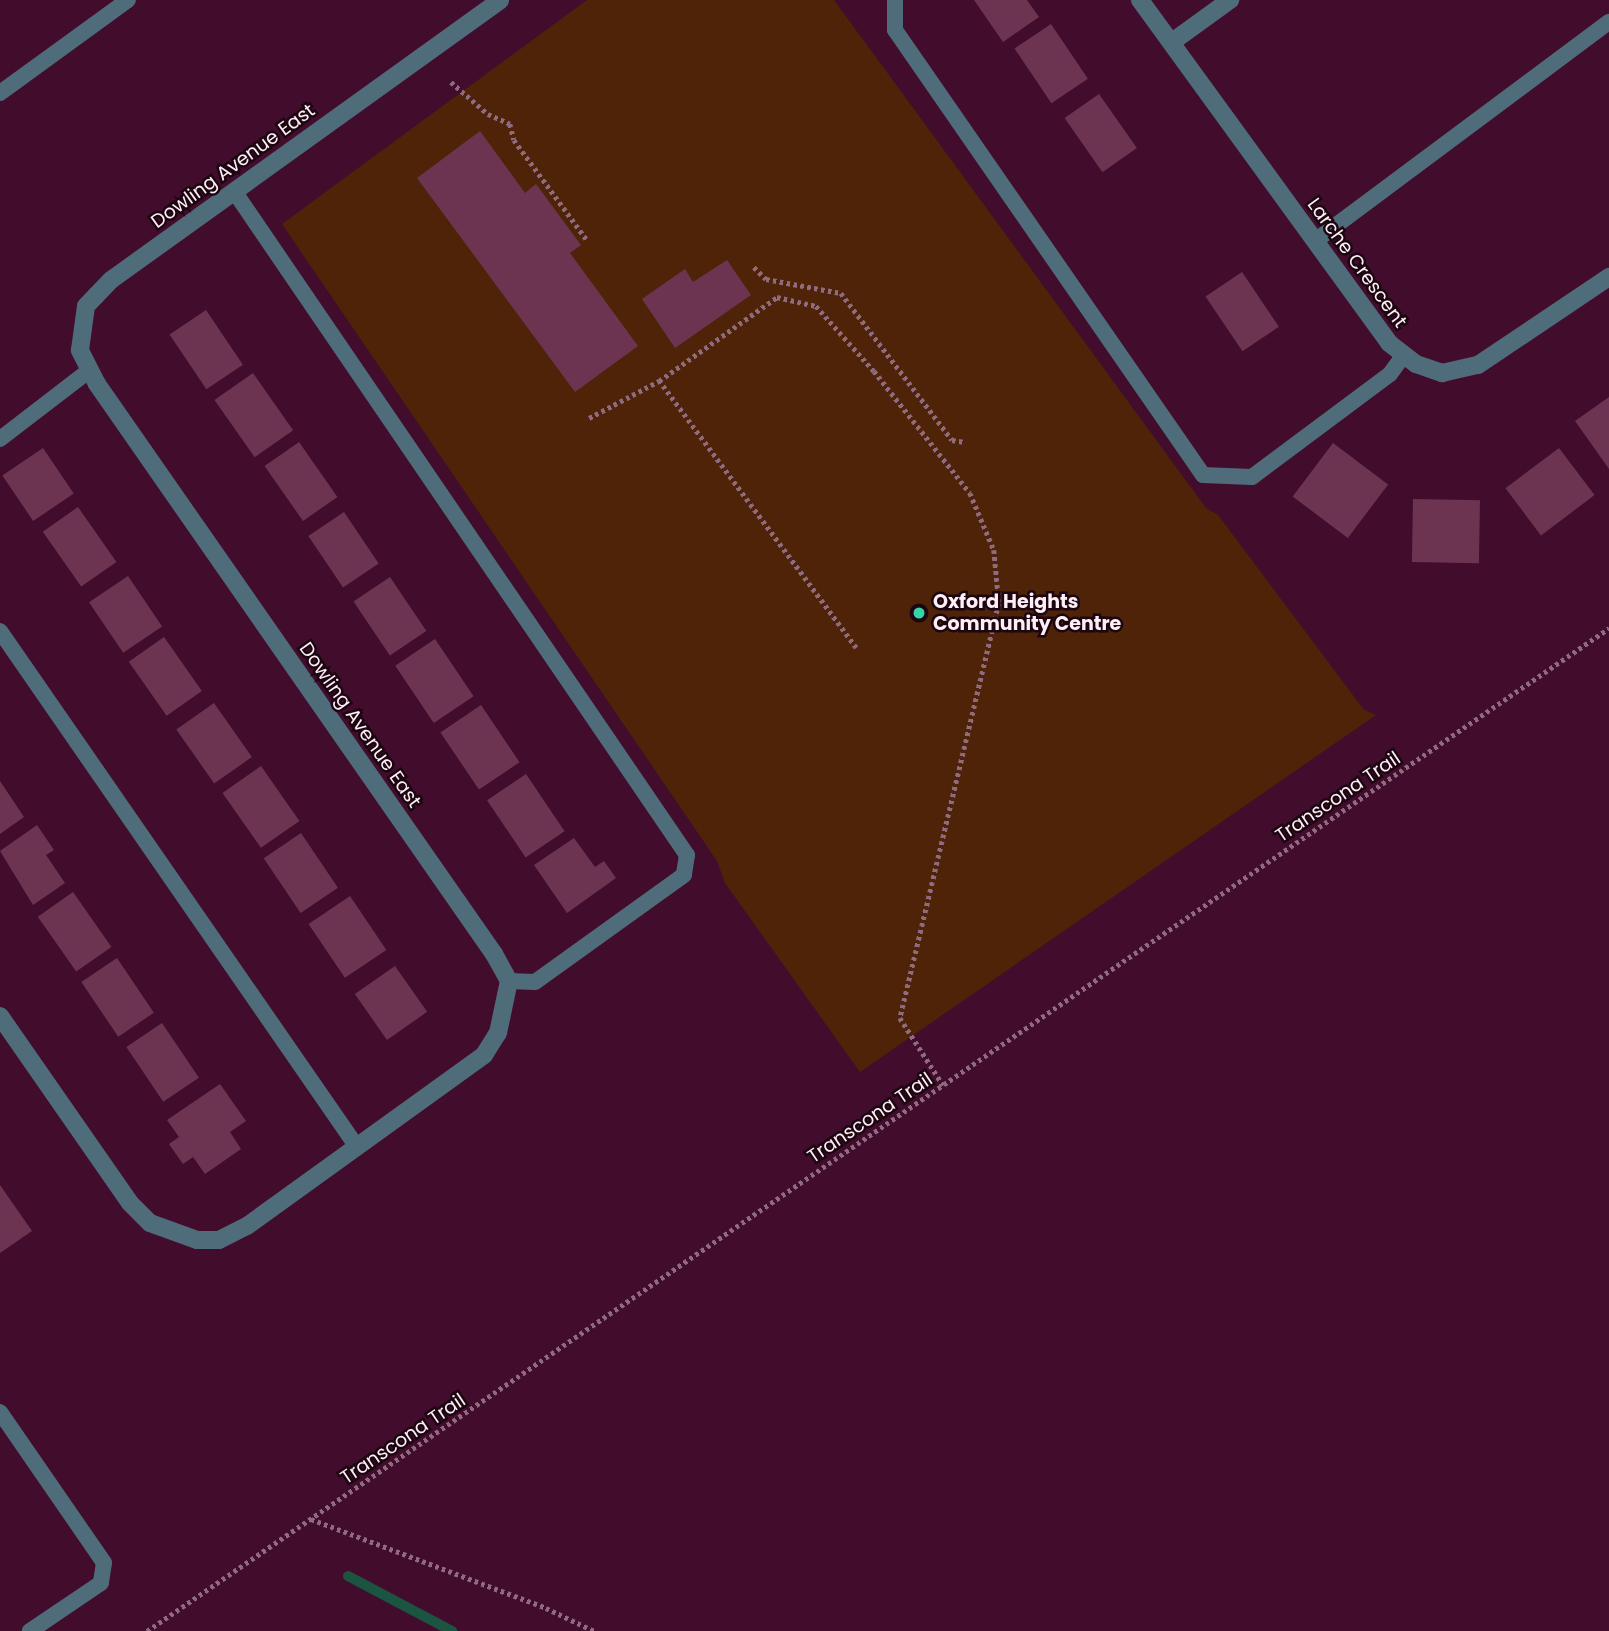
<!DOCTYPE html>
<style>
body{margin:0}
#map{position:relative;width:1609px;height:1631px;overflow:hidden;background:#420d2c;font-family:Poppins,sans-serif}
div>[style]{position:absolute}
.green>*{inset:0;background:#4e2307}
.stream>*{height:10px;margin:-5px;padding:0 5px;transform-origin:5px;border-radius:5px;background:#1c5442}
.building>*{inset:0;background:#6c3451;transform-origin:0 0}
.path>*{height:4.5px;margin-top:-2.25px;transform-origin:0;background:repeating-linear-gradient(90deg,#906b7f 0 3.5px,transparent 0 7px)}
.lane>*{height:16px;margin:-8px;padding:0 8px;transform-origin:8px;border-radius:8px;background:#4f6c7a}
.street>*{height:18px;margin:-9px;padding:0 9px;transform-origin:9px;border-radius:9px;background:#4f6c7a}
.dots>*{width:19px;height:19px;translate:-50% -50%;box-sizing:border-box;border:4px solid #1c0611;border-radius:50%}
span{translate:-50% -50%;white-space:nowrap;text-align:center;line-height:1.15;-webkit-text-stroke:5px #1c0611;paint-order:stroke}
.street-label{font-size:19px;color:#feeff5}
.poi-label{font-size:19px;color:#feeff5;font-weight:700}
.left{translate:0 -50%;text-align:left}
</style>
<div id="map">
<div class="green">
<div style="clip-path:polygon(587px 0,834px 0,1206px 508px,1218px 515px,1364px 710px,1376px 715px,860px 1072px,725px 883px,717px 861px,282px 224px)"></div>
</div>
<div class="stream">
<div style="left:348px;top:1576px;width:118px;rotate:27.9deg"></div>
</div>
<div class="building">
<div style="clip-path:polygon(974px 0,1027px 0,1039px 17px,1003px 42px)"></div>
<div style="left:1051px;top:24px;width:66px;height:44px;rotate:56deg"></div>
<div style="left:1099px;top:94px;width:66px;height:42px;rotate:55deg"></div>
<div style="clip-path:polygon(480px 131px,525px 193px,536px 184px,581px 245px,570px 253px,638px 346px,575px 392px,417px 178px)"></div>
<div style="clip-path:polygon(727px 260px,751px 295px,675px 348px,642px 299px,685px 269px,693px 282px)"></div>
<div style="left:1242px;top:272px;width:66px;height:44px;rotate:56deg"></div>
<div style="left:206px;top:310px;width:66px;height:44px;rotate:56deg"></div>
<div style="left:253px;top:373px;width:70px;height:47px;rotate:55deg"></div>
<div style="clip-path:polygon(1609px 397px,1609px 469px,1575px 421px)"></div>
<div style="left:299px;top:442px;width:67px;height:42px;rotate:55deg"></div>
<div style="left:1333px;top:443px;width:69px;height:67px;rotate:37deg"></div>
<div style="left:43px;top:448px;width:55px;height:49px;rotate:56deg"></div>
<div style="left:1559px;top:448px;width:59px;height:67px;rotate:53deg"></div>
<div style="left:1413px;top:499px;width:67px;height:63px;rotate:1deg"></div>
<div style="left:78px;top:507px;width:67px;height:43px;rotate:55deg"></div>
<div style="left:344px;top:512px;width:62px;height:43px;rotate:56deg"></div>
<div style="left:128px;top:576px;width:61px;height:47px;rotate:56deg"></div>
<div style="left:390px;top:577px;width:65px;height:44px;rotate:56deg"></div>
<div style="left:164px;top:637px;width:66px;height:43px;rotate:55deg"></div>
<div style="left:435px;top:639px;width:69px;height:48px;rotate:56deg"></div>
<div style="left:214px;top:703px;width:66px;height:46px;rotate:55deg"></div>
<div style="left:481px;top:705px;width:69px;height:49px;rotate:56deg"></div>
<div style="left:261px;top:766px;width:67px;height:47px;rotate:55deg"></div>
<div style="left:526px;top:774px;width:69px;height:47px;rotate:56deg"></div>
<div style="clip-path:polygon(0 781px,24px 817px,0 834px)"></div>
<div style="clip-path:polygon(37px 825px,54px 850px,46px 855px,65px 883px,33px 905px,0 851px)"></div>
<div style="left:301px;top:833px;width:66px;height:45px;rotate:56deg"></div>
<div style="clip-path:polygon(574px 838px,595px 867px,604px 861px,616px 878px,567px 913px,534px 865px)"></div>
<div style="left:73px;top:892px;width:67px;height:43px;rotate:55deg"></div>
<div style="left:350px;top:896px;width:65px;height:50px;rotate:56deg"></div>
<div style="left:117px;top:958px;width:66px;height:43px;rotate:56deg"></div>
<div style="left:395px;top:966px;width:56px;height:49px;rotate:55deg"></div>
<div style="left:162px;top:1023px;width:66px;height:43px;rotate:56deg"></div>
<div style="clip-path:polygon(220px 1084px,246px 1121px,230px 1132px,241px 1149px,205px 1174px,193px 1157px,183px 1164px,169px 1144px,179px 1137px,167px 1120px)"></div>
<div style="clip-path:polygon(0 1185px,32px 1231px,0 1253px)"></div>
</div>
<div class="path">
<div style="left:451px;top:82px;width:49px;rotate:40.9deg"></div>
<div style="left:488px;top:114px;width:24px;rotate:24deg"></div>
<div style="left:510px;top:124px;width:16px;rotate:76deg"></div>
<div style="left:514px;top:140px;width:124px;rotate:53.9deg"></div>
<div style="left:754px;top:267px;width:17px;rotate:45deg"></div>
<div style="left:766px;top:279px;width:76px;rotate:10.6deg"></div>
<div style="left:841px;top:293px;width:184px;rotate:52.9deg"></div>
<div style="left:952px;top:440px;width:13px;rotate:9deg"></div>
<div style="left:589px;top:418px;width:79px;rotate:-27.9deg"></div>
<div style="left:856px;top:648px;width:332px;rotate:-126.4deg"></div>
<div style="left:659px;top:381px;width:145px;rotate:-35.4deg"></div>
<div style="left:777px;top:297px;width:40px;rotate:13deg"></div>
<div style="left:816px;top:306px;width:87px;rotate:48.3deg"></div>
<div style="left:874px;top:371px;width:155px;rotate:51.8deg"></div>
<div style="left:970px;top:493px;width:62px;rotate:67.2deg"></div>
<div style="left:994px;top:550px;width:53px;rotate:84.6deg"></div>
<div style="left:999px;top:603px;width:427px;rotate:103.4deg"></div>
<div style="left:900px;top:1018px;width:80px;rotate:57.3deg"></div>
<div style="left:311px;top:1519px;width:251px;rotate:20.7deg"></div>
<div style="left:546px;top:1608px;width:53px;rotate:25.6deg"></div>
<div style="left:147px;top:1631px;width:1773px;rotate:-34.45deg"></div>
</div>
<div class="lane">
<div style="left:895px;top:0;width:30px;rotate:90deg"></div>
<div style="left:895px;top:30px;width:541px;rotate:55.31deg"></div>
<div style="left:1203px;top:475px;width:49px;rotate:2.3deg"></div>
<div style="left:1252px;top:477px;width:172px;rotate:-36.7deg"></div>
<div style="left:1390px;top:374px;width:24px;rotate:-54deg"></div>
<div style="left:0;top:93px;width:158px;rotate:-36deg"></div>
<div style="left:234px;top:191px;width:804px;rotate:55.7deg"></div>
<div style="left:687px;top:855px;width:20px;rotate:99deg"></div>
<div style="left:684px;top:875px;width:183px;rotate:144.3deg"></div>
<div style="left:535px;top:982px;width:26px;rotate:-178deg"></div>
<div style="left:1315px;top:241px;width:367px;rotate:-36.7deg"></div>
<div style="left:0;top:439px;width:113px;rotate:-37.5deg"></div>
<div style="left:0;top:631px;width:627px;rotate:55.32deg"></div>
<div style="left:0;top:1412px;width:183px;rotate:55.4deg"></div>
<div style="left:104px;top:1563px;width:20px;rotate:99deg"></div>
<div style="left:101px;top:1583px;width:86px;rotate:145.9deg"></div>
</div>
<div class="street">
<div style="left:1140px;top:0;width:424px;rotate:54deg"></div>
<div style="left:1389px;top:343px;width:34px;rotate:38deg"></div>
<div style="left:1416px;top:364px;width:28px;rotate:19deg"></div>
<div style="left:1442px;top:373px;width:37px;rotate:-13deg"></div>
<div style="left:1478px;top:365px;width:158px;rotate:-33.9deg"></div>
<div style="left:1172px;top:42px;width:72px;rotate:-35.9deg"></div>
<div style="left:0;top:1016px;width:228px;rotate:55.2deg"></div>
<div style="left:130px;top:1203px;width:28px;rotate:45deg"></div>
<div style="left:150px;top:1223px;width:50px;rotate:19.9deg"></div>
<div style="left:197px;top:1240px;width:22px"></div>
<div style="left:219px;top:1240px;width:31px;rotate:-27deg"></div>
<div style="left:247px;top:1226px;width:292px;rotate:-35.8deg"></div>
<div style="left:484px;top:1055px;width:26px;rotate:-58deg"></div>
<div style="left:498px;top:1033px;width:53px;rotate:-78.1deg"></div>
<div style="left:509px;top:981px;width:31px;rotate:-119deg"></div>
<div style="left:494px;top:954px;width:695px;rotate:-124.86deg"></div>
<div style="left:97px;top:384px;width:38px;rotate:-117deg"></div>
<div style="left:80px;top:350px;width:44px;rotate:-82.2deg"></div>
<div style="left:86px;top:306px;width:36px;rotate:-46deg"></div>
<div style="left:111px;top:280px;width:479px;rotate:-35.7deg"></div>
</div>
<div class="dots">
<div style="left:919px;top:613px;background:#35d4a7"></div>
</div>
<div class="street-label">
<span style="left:233px;top:166px;rotate:-36deg">Dowling Avenue East</span>
<span style="left:1357px;top:263px;rotate:54deg">Larche Crescent</span>
<span style="left:360px;top:725px;rotate:55deg">Dowling Avenue East</span>
<span style="left:1338px;top:797px;rotate:-34deg">Transcona Trail</span>
<span style="left:870px;top:1118px;rotate:-34deg">Transcona Trail</span>
<span style="left:403px;top:1439px;rotate:-34deg">Transcona Trail</span>
</div>
<div class="poi-label">
<span class="left" style="left:933px;top:613px">Oxford Heights<br>Community Centre</span>
</div>
</div>
